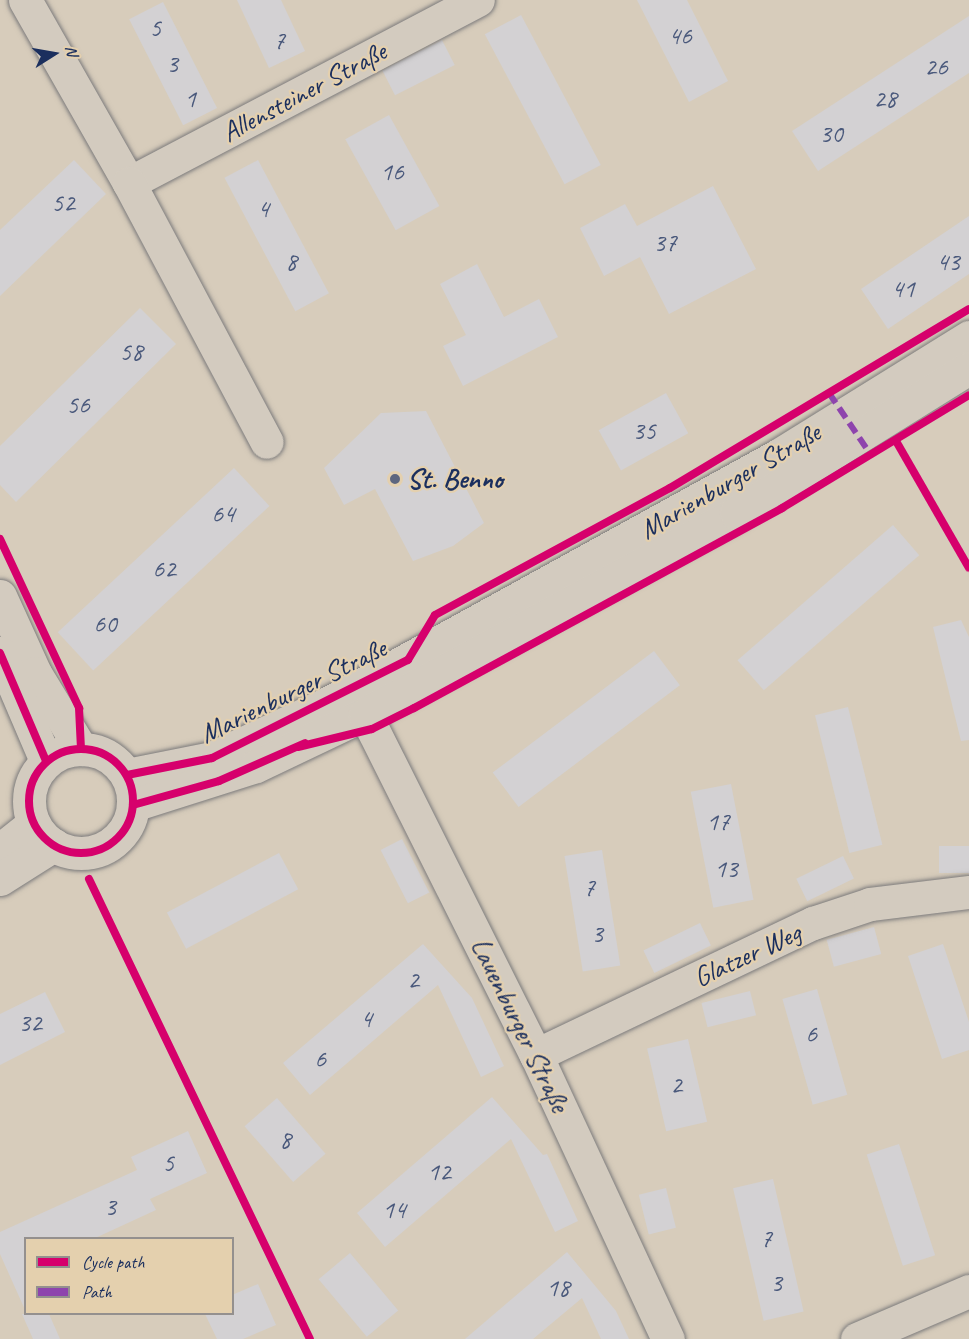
<!DOCTYPE html>
<meta charset="utf-8">
<style>
body{margin:0}
#map{position:relative;width:969px;height:1339px;overflow:hidden;background:#d7ccbb;font-family:Caveat,sans-serif}
div>[style]{position:absolute}
.building>*{inset:0;background:#d3d1d3;transform-origin:0 0}
.roads{filter:drop-shadow(0 0 2px #7c7b7c) drop-shadow(0 0 2px #7c7b7c)}
.street>*{height:33px;margin:-16.5px;padding:0 16.5px;transform-origin:16.5px;border-radius:16.5px;background:#d3cbbf}
.secondary>*{height:33px;margin:-16.5px;padding:0 16.5px;transform-origin:16.5px;border-radius:16.5px;background:#d3cbbf}
.secondary>.ring{margin:-16.5px;padding:0;box-sizing:content-box;background:none;border:33px solid #d3cbbf;border-radius:50%}
.quiet>*{height:6px;margin-top:-3px;transform-origin:0;background:repeating-linear-gradient(90deg,#8e44ad 0 12px,transparent 0 18px)}
.cycleway>*{height:8px;margin:-4px;padding:0 4px;transform-origin:4px;border-radius:4px;background:#d6006c}
.cycleway>.ring{margin:-4px;padding:0;box-sizing:content-box;background:none;border:8px solid #d6006c;border-radius:50%}
.dots>*{width:16px;height:16px;translate:-50% -50%;box-sizing:border-box;border:3px solid #e4d0ae;border-radius:50%}
span{translate:-50% -50%;white-space:nowrap;text-align:center;line-height:1.15;-webkit-text-stroke:4.5px #e4d0ae;paint-order:stroke}
.number-label{font-size:26px;color:#49587b}
.number-label span{-webkit-text-stroke-width:0}
.street-label{font-size:28px;color:#1b2f5e}
.poi-label{font-size:28px;color:#1b2f5e;font-weight:700}
.left{translate:0 -50%;text-align:left}
.legend{position:absolute;left:24px;top:1237px;width:210px;height:78px;box-sizing:border-box;background:#e4d0ae;border:2px solid #94908e;margin:0;padding:8px 10px;list-style:none;font-size:18px;color:#1b2f5e}
.legend li{display:flex;align-items:center;gap:12px;height:30px}
.legend b{width:30px;border:2px solid #94908e}
.north{position:absolute;left:24px;top:24px;width:60px;height:60px;-webkit-text-stroke:4px #e4d0ae;paint-order:stroke;rotate:79deg;font-size:16px;font-weight:700;line-height:24px;text-align:center;color:#1b2f5e}
.north::after{content:'';display:block;margin:auto;width:21px;height:27px;background:#1b2f5e;clip-path:polygon(50% 0,100% 100%,50% 72%,0 100%)}
</style>
<div id="map">
<div class="building">
<div style="clip-path:polygon(237px 0,281px 0,305px 51px,269px 68px)"></div>
<div style="clip-path:polygon(637px 0,687px 0,728px 81px,689px 102px)"></div>
<div style="left:163px;top:2px;width:119px;height:38px;rotate:63deg"></div>
<div style="left:521px;top:15px;width:170px;height:41px;rotate:62deg"></div>
<div style="clip-path:polygon(969px 16px,969px 73px,818px 171px,792px 131px)"></div>
<div style="left:442px;top:40px;width:28px;height:67px;rotate:63deg"></div>
<div style="left:389px;top:115px;width:104px;height:50px;rotate:61deg"></div>
<div style="clip-path:polygon(74px 160px,106px 194px,0 296px,0 230px)"></div>
<div style="left:258px;top:160px;width:151px;height:38px;rotate:62deg"></div>
<div style="clip-path:polygon(713px 186px,756px 269px,669px 314px,640px 257px,604px 276px,580px 228px,625px 204px,637px 226px)"></div>
<div style="clip-path:polygon(969px 216px,969px 274px,888px 329px,861px 289px)"></div>
<div style="clip-path:polygon(477px 264px,504px 317px,539px 299px,558px 337px,463px 386px,443px 346px,466px 335px,440px 284px)"></div>
<div style="clip-path:polygon(140px 308px,176px 344px,16px 502px,0 485px,0 446px)"></div>
<div style="left:666px;top:393px;width:46px;height:77px;rotate:61deg"></div>
<div style="clip-path:polygon(426px 411px,484px 523px,453px 546px,413px 561px,375px 489px,344px 505px,324px 468px,381px 413px)"></div>
<div style="left:234px;top:468px;width:52px;height:241px;rotate:47deg"></div>
<div style="left:893px;top:525px;width:40px;height:206px;rotate:49deg"></div>
<div style="clip-path:polygon(961px 620px,969px 637px,969px 740px,961px 741px,933px 627px)"></div>
<div style="left:654px;top:651px;width:43px;height:202px;rotate:53deg"></div>
<div style="left:848px;top:707px;width:142px;height:34px;rotate:76deg"></div>
<div style="left:731px;top:784px;width:118px;height:41px;rotate:79deg"></div>
<div style="left:402px;top:839px;width:60px;height:24px;rotate:63deg"></div>
<div style="left:969px;top:846px;width:27px;height:30px;rotate:90deg"></div>
<div style="left:602px;top:850px;width:117px;height:38px;rotate:81deg"></div>
<div style="left:279px;top:853px;width:41px;height:127px;rotate:62deg"></div>
<div style="left:843px;top:856px;width:25px;height:52px;rotate:64deg"></div>
<div style="left:700px;top:923px;width:25px;height:63px;rotate:64deg"></div>
<div style="left:874px;top:927px;width:28px;height:49px;rotate:75deg"></div>
<div style="clip-path:polygon(423px 944px,472px 998px,504px 1066px,481px 1077px,438px 985px,310px 1095px,283px 1063px)"></div>
<div style="clip-path:polygon(943px 944px,969px 1022px,969px 1050px,942px 1059px,908px 956px)"></div>
<div style="left:817px;top:989px;width:110px;height:36px;rotate:74deg"></div>
<div style="left:750px;top:991px;width:25px;height:50px;rotate:76deg"></div>
<div style="clip-path:polygon(45px 992px,65px 1032px,0 1065px,0 1014px)"></div>
<div style="left:688px;top:1039px;width:85px;height:42px;rotate:77deg"></div>
<div style="clip-path:polygon(492px 1097px,543px 1155px,547px 1154px,578px 1221px,555px 1232px,511px 1139px,385px 1247px,357px 1213px)"></div>
<div style="left:277px;top:1098px;width:74px;height:43px;rotate:49deg"></div>
<div style="clip-path:polygon(188px 1131px,207px 1173px,150px 1199px,156px 1210px,93px 1239px,26px 1239px,26px 1312px,0 1254px,0 1232px,137px 1170px,131px 1157px)"></div>
<div style="left:899px;top:1144px;width:117px;height:34px;rotate:72deg"></div>
<div style="left:773px;top:1179px;width:136px;height:41px;rotate:77deg"></div>
<div style="left:666px;top:1188px;width:41px;height:28px;rotate:76deg"></div>
<div style="clip-path:polygon(567px 1252px,616px 1311px,629px 1339px,601px 1339px,582px 1298px,533px 1339px,465px 1339px)"></div>
<div style="left:350px;top:1253px;width:75px;height:41px;rotate:50deg"></div>
<div style="clip-path:polygon(258px 1284px,276px 1325px,243px 1339px,217px 1339px,205px 1314px,232px 1314px,232px 1295px)"></div>
<div style="clip-path:polygon(22px 1314px,49px 1314px,60px 1339px,33px 1339px)"></div>
</div>
<div class="roads">
<div class="street">
<div style="left:25px;top:0;width:210px;rotate:60.4deg"></div>
<div style="left:129px;top:183px;width:394px;rotate:-27.7deg"></div>
<div style="left:129px;top:183px;width:293px;rotate:62deg"></div>
<div style="left:353px;top:690px;width:408px;rotate:63.4deg"></div>
<div style="left:536px;top:1055px;width:313px;rotate:65.1deg"></div>
<div style="left:536px;top:1055px;width:307px;rotate:-25.5deg"></div>
<div style="left:813px;top:923px;width:60px;rotate:-18.4deg"></div>
<div style="left:870px;top:904px;width:100px;rotate:-6.9deg"></div>
<div style="left:857px;top:1339px;width:122px;rotate:-23.2deg"></div>
</div>
<div class="secondary">
<div style="left:0;top:596px;width:85px;rotate:65.6deg"></div>
<div style="left:35px;top:673px;width:89px;rotate:58.8deg"></div>
<div style="left:0;top:653px;width:117px;rotate:66.9deg"></div>
<div class="ring" style="left:29px;top:749px;width:71px;height:71px"></div>
<div style="left:127px;top:775px;width:87px;rotate:-11.3deg"></div>
<div style="left:212px;top:758px;width:128px;rotate:-25.4deg"></div>
<div style="left:328px;top:703px;width:512px;rotate:-28.82deg"></div>
<div style="left:777px;top:456px;width:226px;rotate:-31.8deg"></div>
<div style="left:133px;top:805px;width:129px;rotate:-17.6deg"></div>
<div style="left:256px;top:766px;width:121px;rotate:-25.5deg"></div>
<div style="left:365px;top:714px;width:422px;rotate:-28.4deg"></div>
<div style="left:736px;top:513px;width:274px;rotate:-31.9deg"></div>
<div style="left:0;top:850px;width:43px;rotate:-38.5deg"></div>
<div style="left:0;top:879px;width:64px;rotate:-32.2deg"></div>
</div>
</div>
<div class="quiet">
<div style="left:829px;top:393px;width:75px;rotate:55.9deg"></div>
</div>
<div class="cycleway">
<div style="left:896px;top:441px;width:146px;rotate:60.1deg"></div>
<div style="left:0;top:539px;width:187px;rotate:64.9deg"></div>
<div style="left:79px;top:708px;width:41px;rotate:87.2deg"></div>
<div style="left:0;top:653px;width:117px;rotate:66.9deg"></div>
<div style="left:298px;top:747px;width:76px;rotate:-13.7deg"></div>
<div style="left:372px;top:729px;width:47px;rotate:-26.6deg"></div>
<div style="left:414px;top:708px;width:419px;rotate:-28.5deg"></div>
<div style="left:782px;top:508px;width:218px;rotate:-31.1deg"></div>
<div class="ring" style="left:29px;top:749px;width:96px;height:96px"></div>
<div style="left:127px;top:775px;width:87px;rotate:-11.3deg"></div>
<div style="left:212px;top:758px;width:219px;rotate:-26.6deg"></div>
<div style="left:408px;top:660px;width:52px;rotate:-59deg"></div>
<div style="left:435px;top:615px;width:267px;rotate:-28.4deg"></div>
<div style="left:670px;top:488px;width:348px;rotate:-30.9deg"></div>
<div style="left:133px;top:805px;width:89px;rotate:-15.6deg"></div>
<div style="left:219px;top:781px;width:94px;rotate:-23.8deg"></div>
<div style="left:89px;top:879px;width:510px;rotate:64.34deg"></div>
</div>
<div class="dots">
<div style="left:395px;top:479px;background:#5d667f"></div>
</div>
<div class="number-label">
<span style="left:155px;top:28px">5</span>
<span style="left:680px;top:36px">46</span>
<span style="left:279px;top:41px">7</span>
<span style="left:172px;top:64px">3</span>
<span style="left:936px;top:67px">26</span>
<span style="left:190px;top:99px">1</span>
<span style="left:885px;top:99px">28</span>
<span style="left:831px;top:134px">30</span>
<span style="left:392px;top:172px">16</span>
<span style="left:63px;top:203px">52</span>
<span style="left:263px;top:209px">4</span>
<span style="left:665px;top:243px">37</span>
<span style="left:291px;top:262px">8</span>
<span style="left:948px;top:262px">43</span>
<span style="left:903px;top:289px">41</span>
<span style="left:131px;top:352px">58</span>
<span style="left:78px;top:405px">56</span>
<span style="left:644px;top:431px">35</span>
<span style="left:223px;top:514px">64</span>
<span style="left:164px;top:569px">62</span>
<span style="left:105px;top:624px">60</span>
<span style="left:718px;top:822px">17</span>
<span style="left:726px;top:869px">13</span>
<span style="left:589px;top:888px">7</span>
<span style="left:597px;top:934px">3</span>
<span style="left:413px;top:980px">2</span>
<span style="left:366px;top:1019px">4</span>
<span style="left:30px;top:1023px">32</span>
<span style="left:811px;top:1034px">6</span>
<span style="left:320px;top:1059px">6</span>
<span style="left:676px;top:1085px">2</span>
<span style="left:285px;top:1140px">8</span>
<span style="left:168px;top:1163px">5</span>
<span style="left:439px;top:1172px">12</span>
<span style="left:110px;top:1207px">3</span>
<span style="left:394px;top:1210px">14</span>
<span style="left:766px;top:1239px">7</span>
<span style="left:776px;top:1283px">3</span>
<span style="left:558px;top:1288px">18</span>
</div>
<div class="street-label">
<span style="left:304px;top:92px;rotate:-28deg">Allensteiner Straße</span>
<span style="left:730px;top:481px;rotate:-30deg">Marienburger Straße</span>
<span style="left:293px;top:691px;rotate:-26deg">Marienburger Straße</span>
<span style="left:747px;top:955px;rotate:-25deg">Glatzer Weg</span>
<span style="left:520px;top:1025px;rotate:64deg">Lauenburger Straße</span>
</div>
<div class="poi-label">
<span class="left" style="left:407px;top:479px">St. Benno</span>
</div>
<ul class="legend">
<li><b style="height:8px;background:#d6006c"></b>Cycle path</li>
<li><b style="height:8px;background:#8e44ad"></b>Path</li>
</ul>
<div class="north">N</div>
</div>
